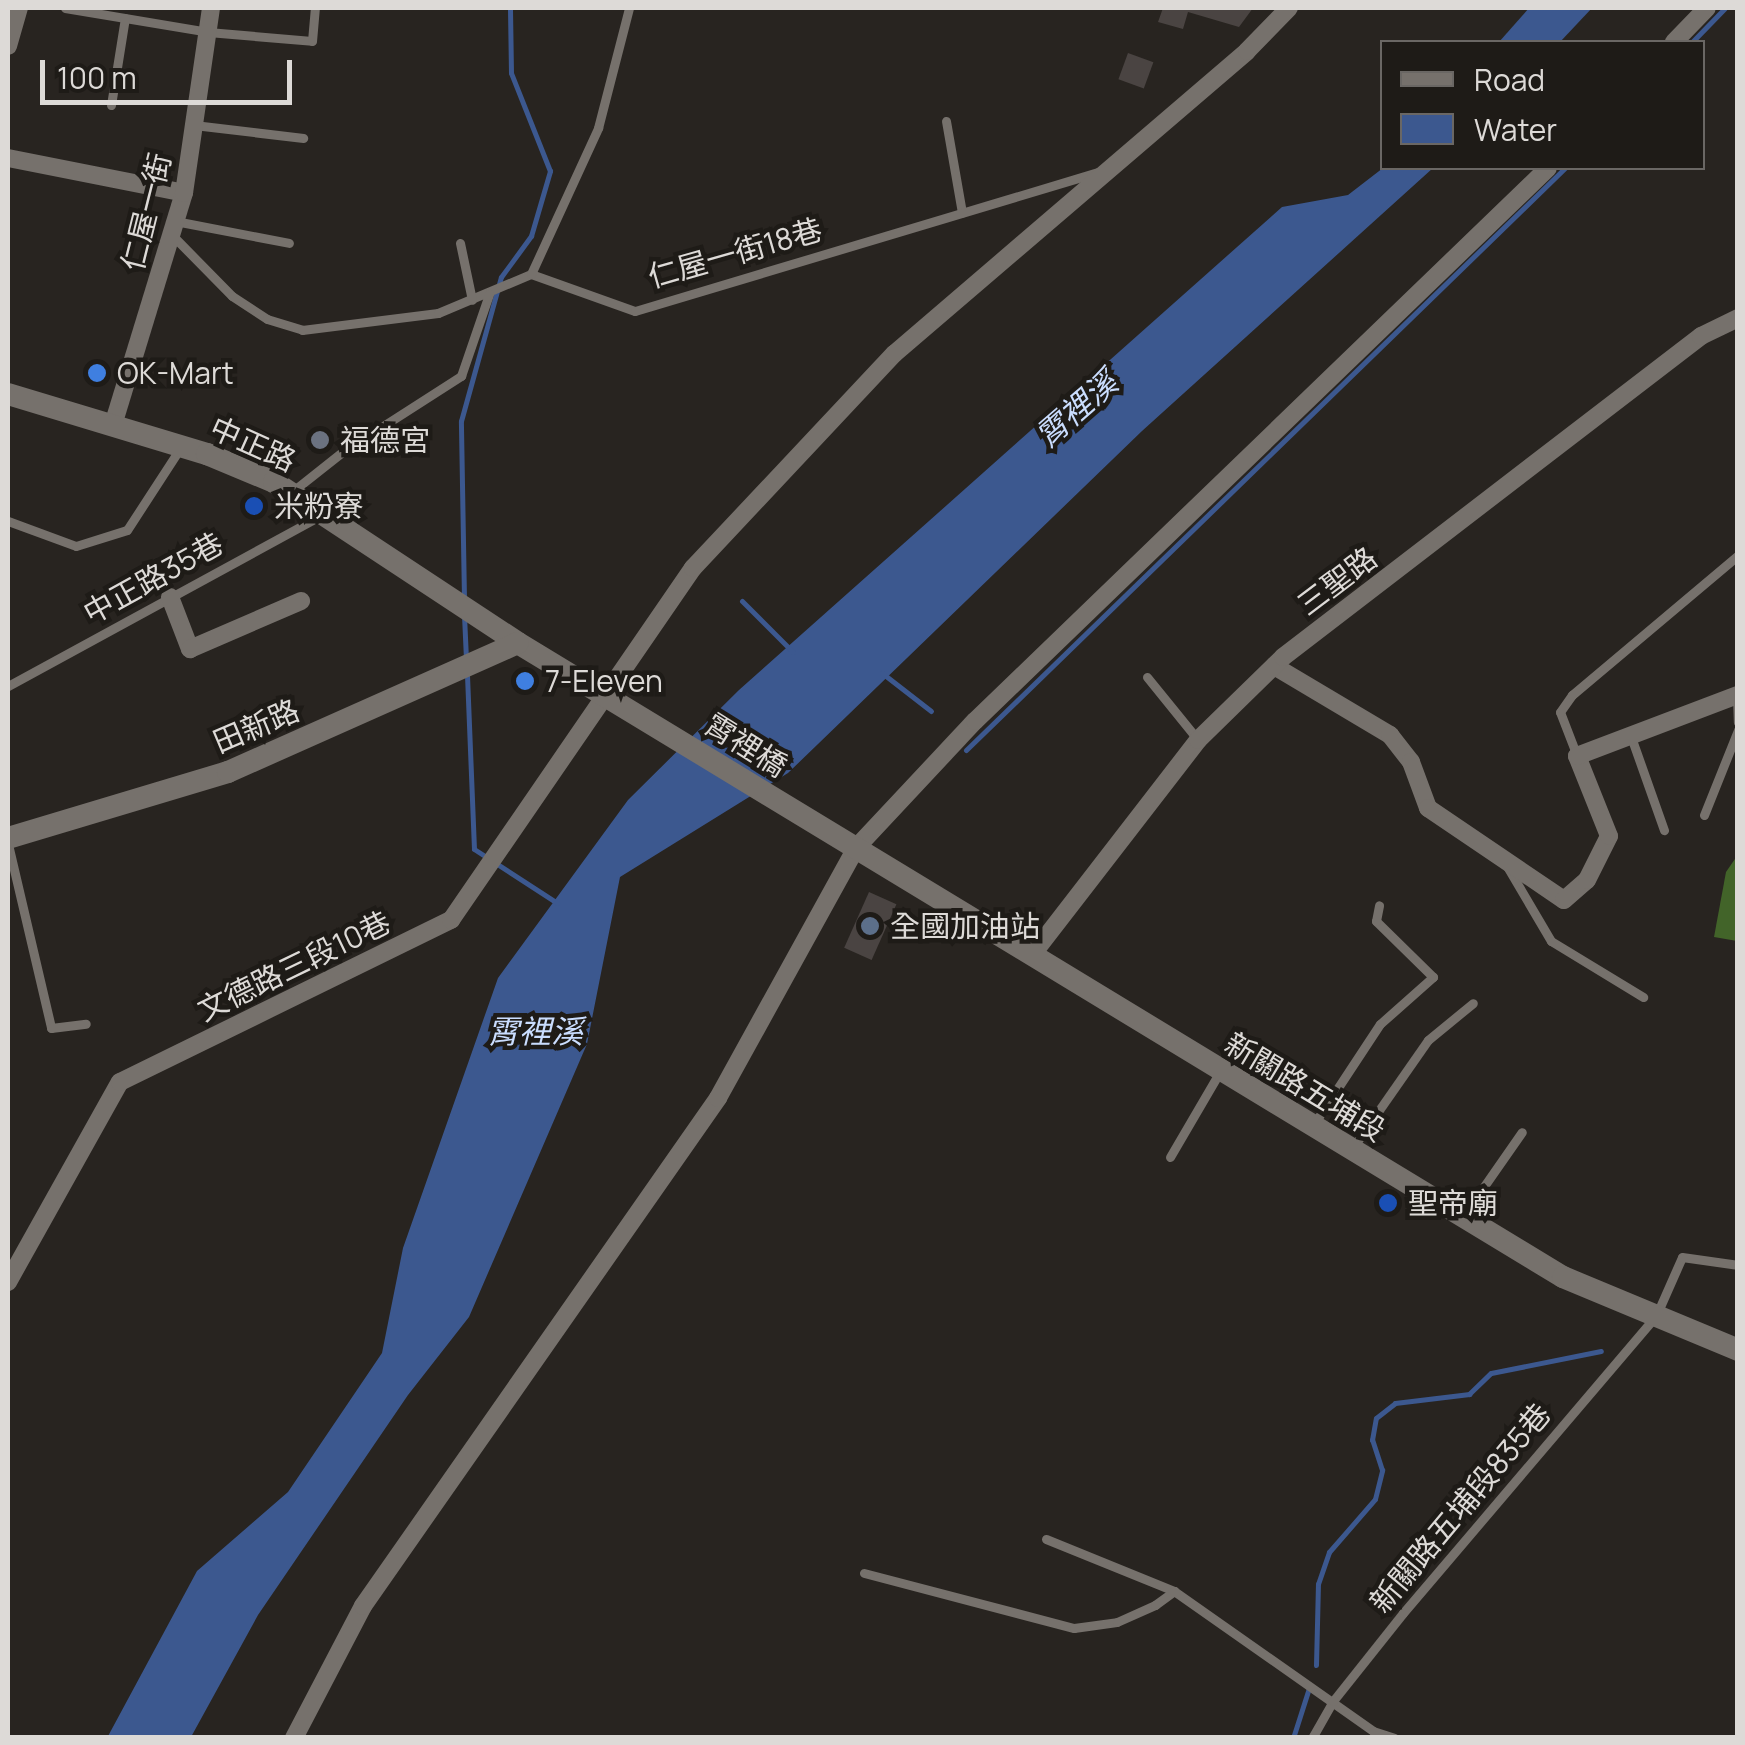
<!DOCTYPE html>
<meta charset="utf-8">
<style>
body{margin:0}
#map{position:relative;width:1745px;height:1745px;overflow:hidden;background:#282420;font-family:Manrope,"Noto Sans TC",sans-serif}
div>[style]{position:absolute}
.forest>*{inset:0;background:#426429}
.water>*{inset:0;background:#3c588f}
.stream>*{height:5px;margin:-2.5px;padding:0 2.5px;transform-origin:2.5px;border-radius:2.5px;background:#3c588f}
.building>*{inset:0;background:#4a4442;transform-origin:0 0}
.lane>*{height:9px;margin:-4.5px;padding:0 4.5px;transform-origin:4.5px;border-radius:4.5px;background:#76716c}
.street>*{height:18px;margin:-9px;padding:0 9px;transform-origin:9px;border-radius:9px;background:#76716c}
.secondary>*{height:22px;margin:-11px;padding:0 11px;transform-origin:11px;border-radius:11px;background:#76716c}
.dots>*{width:28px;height:28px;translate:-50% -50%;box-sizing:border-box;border:5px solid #1e1b17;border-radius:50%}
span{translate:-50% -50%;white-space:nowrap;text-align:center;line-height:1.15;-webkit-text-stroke:9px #1e1b17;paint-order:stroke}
.street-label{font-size:30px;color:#dddad7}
.poi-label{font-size:30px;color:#dddad7}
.left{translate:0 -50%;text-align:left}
.water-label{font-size:32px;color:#caddfe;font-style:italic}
.frame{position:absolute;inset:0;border:10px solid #dddad7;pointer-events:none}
.legend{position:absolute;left:1380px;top:40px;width:325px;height:130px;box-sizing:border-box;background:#1e1b17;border:2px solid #6a6764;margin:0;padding:12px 18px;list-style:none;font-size:30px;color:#dddad7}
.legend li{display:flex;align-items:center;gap:20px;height:50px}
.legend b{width:50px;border:2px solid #6a6764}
.scale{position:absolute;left:40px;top:60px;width:252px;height:45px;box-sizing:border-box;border:5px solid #dddad7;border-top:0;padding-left:12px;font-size:30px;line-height:35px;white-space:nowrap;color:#dddad7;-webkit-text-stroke:8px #1e1b17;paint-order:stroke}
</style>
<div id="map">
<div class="forest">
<div style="clip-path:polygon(1737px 856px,1737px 941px,1714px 937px,1726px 872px)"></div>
</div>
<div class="water">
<div style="clip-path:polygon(1529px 8px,1592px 8px,1560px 42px,1499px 42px)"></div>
<div style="clip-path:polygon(1383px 168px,1433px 168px,1142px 431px,788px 773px,620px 877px,587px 1044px,469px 1317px,408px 1395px,258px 1615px,191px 1737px,107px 1738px,197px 1571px,288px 1492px,382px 1353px,403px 1248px,498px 978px,628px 800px,739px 690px,1282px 207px,1348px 195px)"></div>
</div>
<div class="stream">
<div style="left:1692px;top:42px;width:47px;rotate:-45.9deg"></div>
<div style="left:464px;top:599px;width:178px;rotate:-91deg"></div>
<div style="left:461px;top:421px;width:149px;rotate:-74.5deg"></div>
<div style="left:501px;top:277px;width:51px;rotate:-53.8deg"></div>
<div style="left:531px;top:236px;width:68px;rotate:-73.7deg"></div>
<div style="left:550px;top:171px;width:105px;rotate:-111.7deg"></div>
<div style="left:511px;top:73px;width:65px;rotate:-90.9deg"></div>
<div style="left:742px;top:601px;width:72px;rotate:45deg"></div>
<div style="left:464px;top:615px;width:44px;rotate:87.4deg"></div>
<div style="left:882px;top:673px;width:62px;rotate:37.8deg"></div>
<div style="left:467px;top:675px;width:174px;rotate:87.7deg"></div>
<div style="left:474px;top:849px;width:99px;rotate:33deg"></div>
<div style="left:966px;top:750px;width:835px;rotate:-44.18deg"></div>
<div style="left:1316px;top:1665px;width:81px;rotate:-88.6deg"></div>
<div style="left:1318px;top:1584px;width:34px;rotate:-71deg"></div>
<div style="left:1329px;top:1552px;width:70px;rotate:-49deg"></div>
<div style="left:1375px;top:1499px;width:30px;rotate:-76deg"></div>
<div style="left:1382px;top:1470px;width:32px;rotate:-108deg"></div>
<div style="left:1372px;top:1440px;width:22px;rotate:-80deg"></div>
<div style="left:1376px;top:1418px;width:24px;rotate:-38deg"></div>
<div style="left:1395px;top:1403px;width:75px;rotate:-6.9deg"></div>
<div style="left:1469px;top:1394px;width:30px;rotate:-44deg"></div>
<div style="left:1491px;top:1373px;width:112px;rotate:-11.3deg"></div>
<div style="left:1293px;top:1738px;width:52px;rotate:-72.3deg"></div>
</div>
<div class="building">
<div style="clip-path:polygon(1163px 8px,1253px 8px,1239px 27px,1188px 12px,1183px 29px,1158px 22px)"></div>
<div style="left:1128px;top:53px;width:27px;height:28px;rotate:20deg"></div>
<div style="left:316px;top:427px;width:13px;height:24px;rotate:13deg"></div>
<div style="left:869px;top:892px;width:30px;height:61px;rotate:24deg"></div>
</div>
<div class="lane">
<div style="left:65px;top:8px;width:145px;rotate:9.5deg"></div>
<div style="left:208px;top:32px;width:104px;rotate:4.9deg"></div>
<div style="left:312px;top:41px;width:33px;rotate:-85deg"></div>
<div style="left:111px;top:105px;width:88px;rotate:-80.9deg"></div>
<div style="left:946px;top:121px;width:93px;rotate:80.1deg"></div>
<div style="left:194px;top:125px;width:110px;rotate:6.8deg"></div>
<div style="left:175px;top:221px;width:116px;rotate:10.9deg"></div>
<div style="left:173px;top:236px;width:84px;rotate:45.5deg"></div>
<div style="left:232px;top:296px;width:42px;rotate:33.3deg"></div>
<div style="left:267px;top:319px;width:37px;rotate:17deg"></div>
<div style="left:302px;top:330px;width:137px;rotate:-7.1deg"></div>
<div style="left:438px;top:313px;width:101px;rotate:-22.8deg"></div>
<div style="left:531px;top:274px;width:110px;rotate:19.6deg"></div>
<div style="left:635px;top:311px;width:484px;rotate:-16.7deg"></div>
<div style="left:460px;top:243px;width:58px;rotate:78.1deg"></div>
<div style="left:531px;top:274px;width:161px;rotate:-65.3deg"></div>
<div style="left:598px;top:128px;width:124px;rotate:-75.5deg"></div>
<div style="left:293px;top:491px;width:61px;rotate:-38.4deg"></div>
<div style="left:341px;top:453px;width:143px;rotate:-32.7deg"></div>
<div style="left:461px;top:376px;width:87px;rotate:-71.1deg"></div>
<div style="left:8px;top:521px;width:72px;rotate:20.2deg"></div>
<div style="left:76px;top:546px;width:53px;rotate:-17.4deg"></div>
<div style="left:127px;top:530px;width:95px;rotate:-57deg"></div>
<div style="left:1147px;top:677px;width:81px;rotate:51deg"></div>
<div style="left:8px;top:686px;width:357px;rotate:-28.6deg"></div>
<div style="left:1737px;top:697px;width:25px;rotate:88deg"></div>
<div style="left:1630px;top:734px;width:102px;rotate:70.5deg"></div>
<div style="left:1577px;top:756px;width:47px;rotate:-111.1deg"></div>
<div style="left:1560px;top:712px;width:21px;rotate:-55deg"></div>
<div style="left:1572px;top:695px;width:217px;rotate:-40.1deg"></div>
<div style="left:1704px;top:815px;width:92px;rotate:-68.2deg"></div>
<div style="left:8px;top:844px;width:189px;rotate:76.8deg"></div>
<div style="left:51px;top:1028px;width:35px;rotate:-7deg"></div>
<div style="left:1508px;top:868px;width:85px;rotate:59.5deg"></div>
<div style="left:1551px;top:941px;width:108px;rotate:31.3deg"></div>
<div style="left:1314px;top:1124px;width:120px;rotate:-56.6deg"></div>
<div style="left:1380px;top:1024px;width:71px;rotate:-41.6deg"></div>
<div style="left:1433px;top:977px;width:80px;rotate:-135.5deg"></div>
<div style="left:1376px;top:921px;width:16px;rotate:-79deg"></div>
<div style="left:1354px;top:1146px;width:129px;rotate:-55.1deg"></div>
<div style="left:1428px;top:1040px;width:58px;rotate:-39.4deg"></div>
<div style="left:1170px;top:1157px;width:97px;rotate:-59.7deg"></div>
<div style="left:1464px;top:1215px;width:101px;rotate:-55.1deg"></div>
<div style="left:1046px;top:1539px;width:138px;rotate:22.1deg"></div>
<div style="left:1174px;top:1591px;width:243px;rotate:35.1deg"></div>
<div style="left:1373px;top:1731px;width:22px;rotate:18deg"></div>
<div style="left:864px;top:1573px;width:217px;rotate:14.7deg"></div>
<div style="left:1074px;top:1628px;width:43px;rotate:-7.9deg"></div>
<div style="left:1117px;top:1622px;width:42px;rotate:-24.1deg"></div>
<div style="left:1155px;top:1605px;width:24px;rotate:-36deg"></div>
<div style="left:1312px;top:1738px;width:43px;rotate:-60.4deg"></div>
<div style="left:1333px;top:1701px;width:112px;rotate:-51.5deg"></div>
<div style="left:1403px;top:1613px;width:390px;rotate:-49.6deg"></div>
<div style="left:1656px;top:1316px;width:64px;rotate:-66.2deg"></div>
<div style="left:1682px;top:1257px;width:57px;rotate:8.1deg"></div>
</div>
<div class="street">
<div style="left:1674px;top:42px;width:47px;rotate:-45.9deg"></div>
<div style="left:8px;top:46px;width:40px;rotate:-74deg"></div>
<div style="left:8px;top:158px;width:179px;rotate:11.2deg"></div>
<div style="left:113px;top:425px;width:243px;rotate:-73deg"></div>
<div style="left:184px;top:193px;width:187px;rotate:-81.7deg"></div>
<div style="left:170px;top:597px;width:56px;rotate:69deg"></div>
<div style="left:190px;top:649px;width:121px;rotate:-23.4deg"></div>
<div style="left:1274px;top:666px;width:135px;rotate:30.7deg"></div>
<div style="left:1390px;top:735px;width:34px;rotate:52deg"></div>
<div style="left:1411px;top:762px;width:49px;rotate:69.7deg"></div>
<div style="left:1428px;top:808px;width:164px;rotate:34.1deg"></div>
<div style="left:1564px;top:900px;width:30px;rotate:-41deg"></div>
<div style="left:1587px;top:880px;width:49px;rotate:-63.4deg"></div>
<div style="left:1609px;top:836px;width:86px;rotate:-111.8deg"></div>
<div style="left:1577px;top:756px;width:172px;rotate:-20.8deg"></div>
<div style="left:1032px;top:955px;width:272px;rotate:-52.3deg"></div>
<div style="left:1198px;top:740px;width:119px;rotate:-44.3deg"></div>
<div style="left:1283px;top:657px;width:527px;rotate:-37.52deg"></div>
<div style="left:1701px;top:336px;width:41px;rotate:-25.9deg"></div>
<div style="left:8px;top:1282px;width:229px;rotate:-60.8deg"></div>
<div style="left:120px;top:1082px;width:369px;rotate:-26.1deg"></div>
<div style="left:451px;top:920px;width:427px;rotate:-55.5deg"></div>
<div style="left:693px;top:568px;width:294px;rotate:-46.8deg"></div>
<div style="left:894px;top:354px;width:465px;rotate:-40.6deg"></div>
<div style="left:1247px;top:51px;width:60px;rotate:-45.7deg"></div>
<div style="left:294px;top:1738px;width:149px;rotate:-62.4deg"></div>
<div style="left:363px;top:1606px;width:620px;rotate:-55.05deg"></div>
<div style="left:718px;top:1098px;width:286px;rotate:-61.1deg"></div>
<div style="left:856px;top:848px;width:174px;rotate:-46.9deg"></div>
<div style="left:975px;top:721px;width:796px;rotate:-43.98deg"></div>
</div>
<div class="secondary">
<div style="left:8px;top:394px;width:208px;rotate:16.8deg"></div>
<div style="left:207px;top:454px;width:73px;rotate:22.7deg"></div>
<div style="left:274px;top:482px;width:292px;rotate:33.4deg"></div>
<div style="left:518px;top:643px;width:1222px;rotate:31.25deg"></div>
<div style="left:1563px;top:1277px;width:190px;rotate:22.6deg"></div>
<div style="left:8px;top:838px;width:230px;rotate:-16.7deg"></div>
<div style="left:228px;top:772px;width:317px;rotate:-24deg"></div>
</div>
<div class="dots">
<div style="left:97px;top:373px;background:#3f7fe0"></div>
<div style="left:320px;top:440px;background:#6b7280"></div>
<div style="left:254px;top:506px;background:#1a4fb4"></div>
<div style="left:525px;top:681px;background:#3f7fe0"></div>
<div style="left:870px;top:926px;background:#5c6f8a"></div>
<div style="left:1388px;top:1203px;background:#1a4fb4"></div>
</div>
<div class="street-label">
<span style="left:146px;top:212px;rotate:-76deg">仁屋一街</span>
<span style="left:735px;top:253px;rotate:-16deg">仁屋一街18巷</span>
<span style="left:253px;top:444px;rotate:24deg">中正路</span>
<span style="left:153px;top:578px;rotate:-29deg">中正路35巷</span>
<span style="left:1337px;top:581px;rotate:-37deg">三聖路</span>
<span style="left:256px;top:726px;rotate:-23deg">田新路</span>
<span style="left:746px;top:745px;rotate:32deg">霄裡橋</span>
<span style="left:294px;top:966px;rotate:-26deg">文德路三段10巷</span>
<span style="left:1305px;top:1087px;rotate:31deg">新關路五埔段</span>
<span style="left:1460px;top:1508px;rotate:-50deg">新關路五埔段835巷</span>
</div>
<div class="poi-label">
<span class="left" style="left:117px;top:373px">OK-Mart</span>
<span class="left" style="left:340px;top:440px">福德宮</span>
<span class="left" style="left:274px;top:506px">米粉寮</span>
<span class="left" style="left:545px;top:681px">7-Eleven</span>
<span class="left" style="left:890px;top:926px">全國加油站</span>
<span class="left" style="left:1408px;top:1203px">聖帝廟</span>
</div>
<div class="water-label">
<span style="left:1076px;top:409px;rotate:-41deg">霄裡溪</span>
<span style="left:535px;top:1031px">霄裡溪</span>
</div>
<div class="frame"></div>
<ul class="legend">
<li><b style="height:12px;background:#76716c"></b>Road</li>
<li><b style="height:28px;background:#3c588f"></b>Water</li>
</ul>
<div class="scale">100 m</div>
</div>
